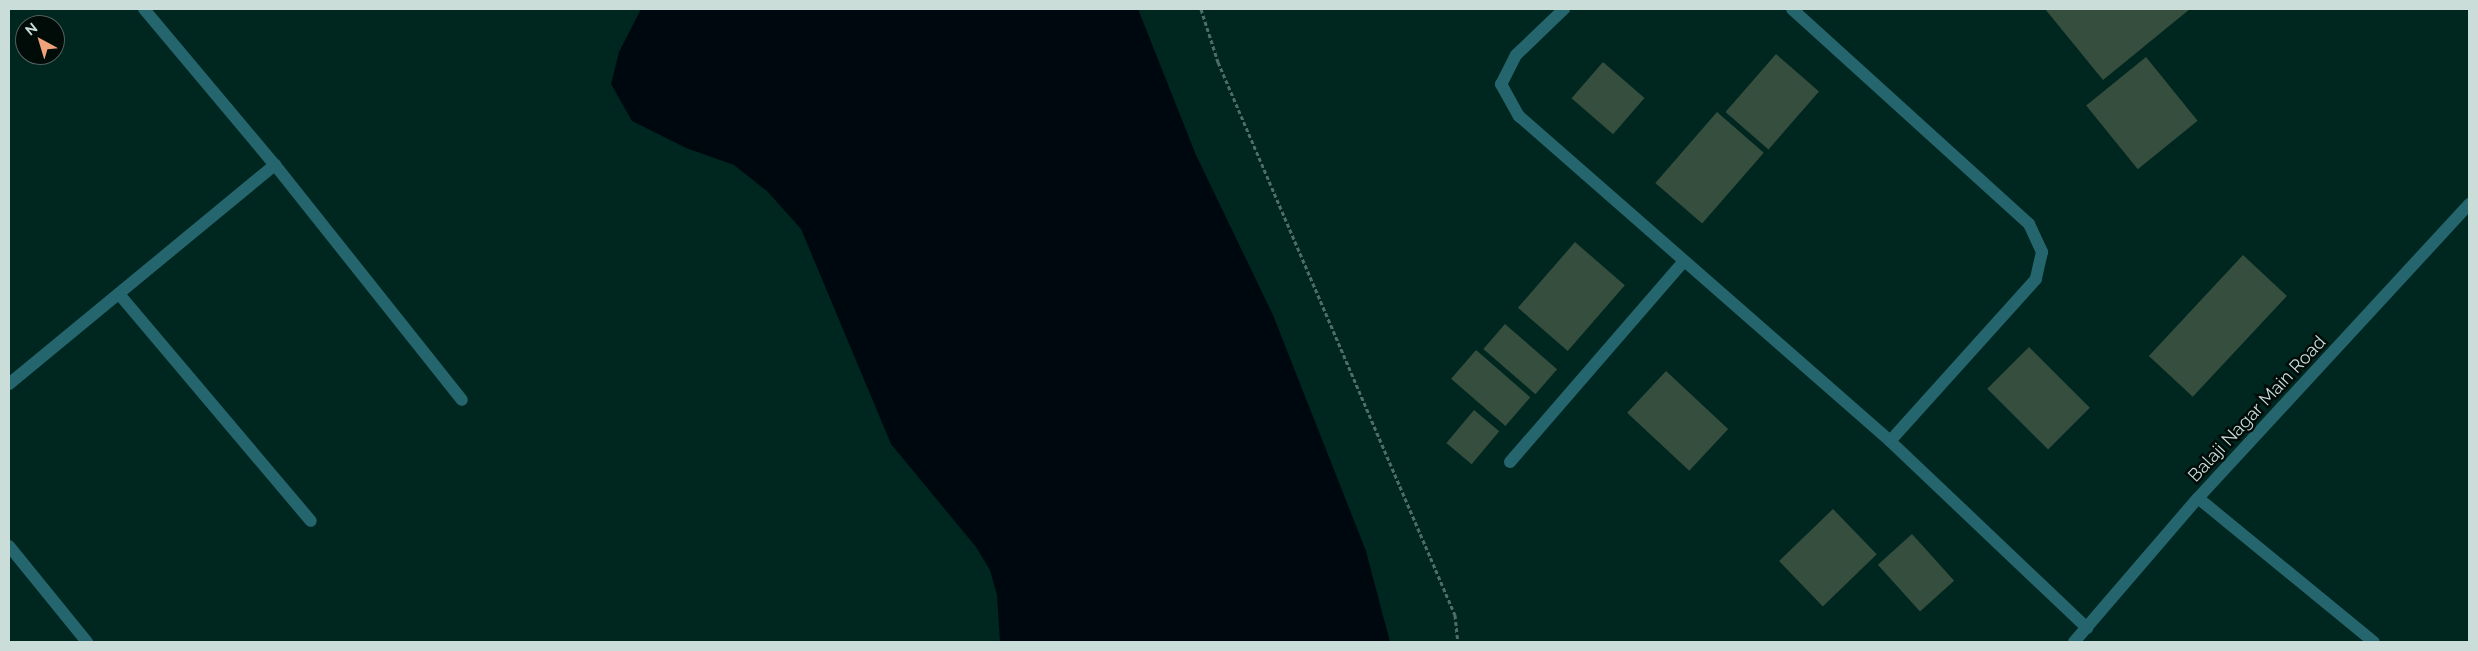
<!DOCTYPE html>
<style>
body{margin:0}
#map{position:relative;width:2478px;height:651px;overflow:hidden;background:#002620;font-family:Raleway,sans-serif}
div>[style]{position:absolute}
.water>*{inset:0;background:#00080f}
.building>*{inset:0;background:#354e3d;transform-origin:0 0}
.path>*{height:3px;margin-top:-1.5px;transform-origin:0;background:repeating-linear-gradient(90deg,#4e6d67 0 4px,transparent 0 6.5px)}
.minor>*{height:12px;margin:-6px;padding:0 6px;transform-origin:6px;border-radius:6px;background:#25666e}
span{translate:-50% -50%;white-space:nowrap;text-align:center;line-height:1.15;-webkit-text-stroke:5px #010c09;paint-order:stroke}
.street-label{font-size:18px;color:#caddd8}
.frame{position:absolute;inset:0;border:10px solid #caddd8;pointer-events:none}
.north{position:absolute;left:15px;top:15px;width:50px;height:50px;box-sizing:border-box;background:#010c09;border:1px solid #51605c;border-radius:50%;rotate:321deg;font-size:14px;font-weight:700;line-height:20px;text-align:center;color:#caddd8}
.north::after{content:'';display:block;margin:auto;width:18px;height:22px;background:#f0a27a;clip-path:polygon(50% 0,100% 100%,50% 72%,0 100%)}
</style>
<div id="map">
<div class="water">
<div style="clip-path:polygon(641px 9px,1138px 9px,1196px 155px,1273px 315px,1366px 551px,1390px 642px,1000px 642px,997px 595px,990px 570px,976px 547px,891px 444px,801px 229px,767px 191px,734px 165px,686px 148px,632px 121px,611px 84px,619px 52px)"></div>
</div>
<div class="building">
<div style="clip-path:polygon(2045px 9px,2190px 9px,2103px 80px)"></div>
<div style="left:1776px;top:54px;width:57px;height:77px;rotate:41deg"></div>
<div style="left:2146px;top:57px;width:82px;height:77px;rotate:51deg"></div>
<div style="left:1603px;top:62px;width:55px;height:48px;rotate:41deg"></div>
<div style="left:1717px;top:112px;width:62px;height:94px;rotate:41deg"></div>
<div style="left:1575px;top:242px;width:66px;height:87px;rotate:41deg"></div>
<div style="left:2243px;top:255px;width:60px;height:138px;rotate:43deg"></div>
<div style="left:1505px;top:324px;width:69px;height:33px;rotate:41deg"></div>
<div style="left:2029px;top:347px;width:86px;height:59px;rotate:45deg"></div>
<div style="left:1476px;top:350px;width:72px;height:38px;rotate:41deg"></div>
<div style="left:1666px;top:371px;width:85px;height:57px;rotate:43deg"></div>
<div style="left:1474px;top:410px;width:33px;height:43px;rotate:40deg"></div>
<div style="left:1833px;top:509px;width:63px;height:75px;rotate:46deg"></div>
<div style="left:1912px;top:534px;width:63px;height:46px;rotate:48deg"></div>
</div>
<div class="path">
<div style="left:1201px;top:9px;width:56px;rotate:72.2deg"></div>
<div style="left:1218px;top:62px;width:602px;rotate:66.8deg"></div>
<div style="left:1455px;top:615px;width:27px;rotate:84deg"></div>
</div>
<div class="minor">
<div style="left:144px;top:9px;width:204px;rotate:50deg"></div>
<div style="left:275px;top:165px;width:300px;rotate:51.5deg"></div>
<div style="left:1564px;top:9px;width:66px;rotate:136.2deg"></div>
<div style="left:1516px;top:55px;width:33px;rotate:117deg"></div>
<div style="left:1501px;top:84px;width:37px;rotate:61deg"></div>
<div style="left:1519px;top:116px;width:493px;rotate:41.2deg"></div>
<div style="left:1890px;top:441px;width:272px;rotate:43.5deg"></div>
<div style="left:1792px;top:9px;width:320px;rotate:42.2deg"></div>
<div style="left:2029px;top:224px;width:31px;rotate:65deg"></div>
<div style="left:2042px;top:252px;width:28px;rotate:103deg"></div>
<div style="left:2036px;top:279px;width:218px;rotate:132deg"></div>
<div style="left:119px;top:294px;width:297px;rotate:49.8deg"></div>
<div style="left:9px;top:384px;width:345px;rotate:-39.5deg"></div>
<div style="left:1510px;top:462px;width:266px;rotate:-49.1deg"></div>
<div style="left:2198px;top:498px;width:227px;rotate:39.3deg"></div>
<div style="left:9px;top:546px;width:124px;rotate:50.9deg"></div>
<div style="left:2074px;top:642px;width:190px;rotate:-49.3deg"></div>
<div style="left:2198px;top:498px;width:400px;rotate:-47.3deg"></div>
</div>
<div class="street-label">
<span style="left:2257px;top:409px;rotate:-47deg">Balaji Nagar Main Road</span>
</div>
<div class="frame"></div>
<div class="north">N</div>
</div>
